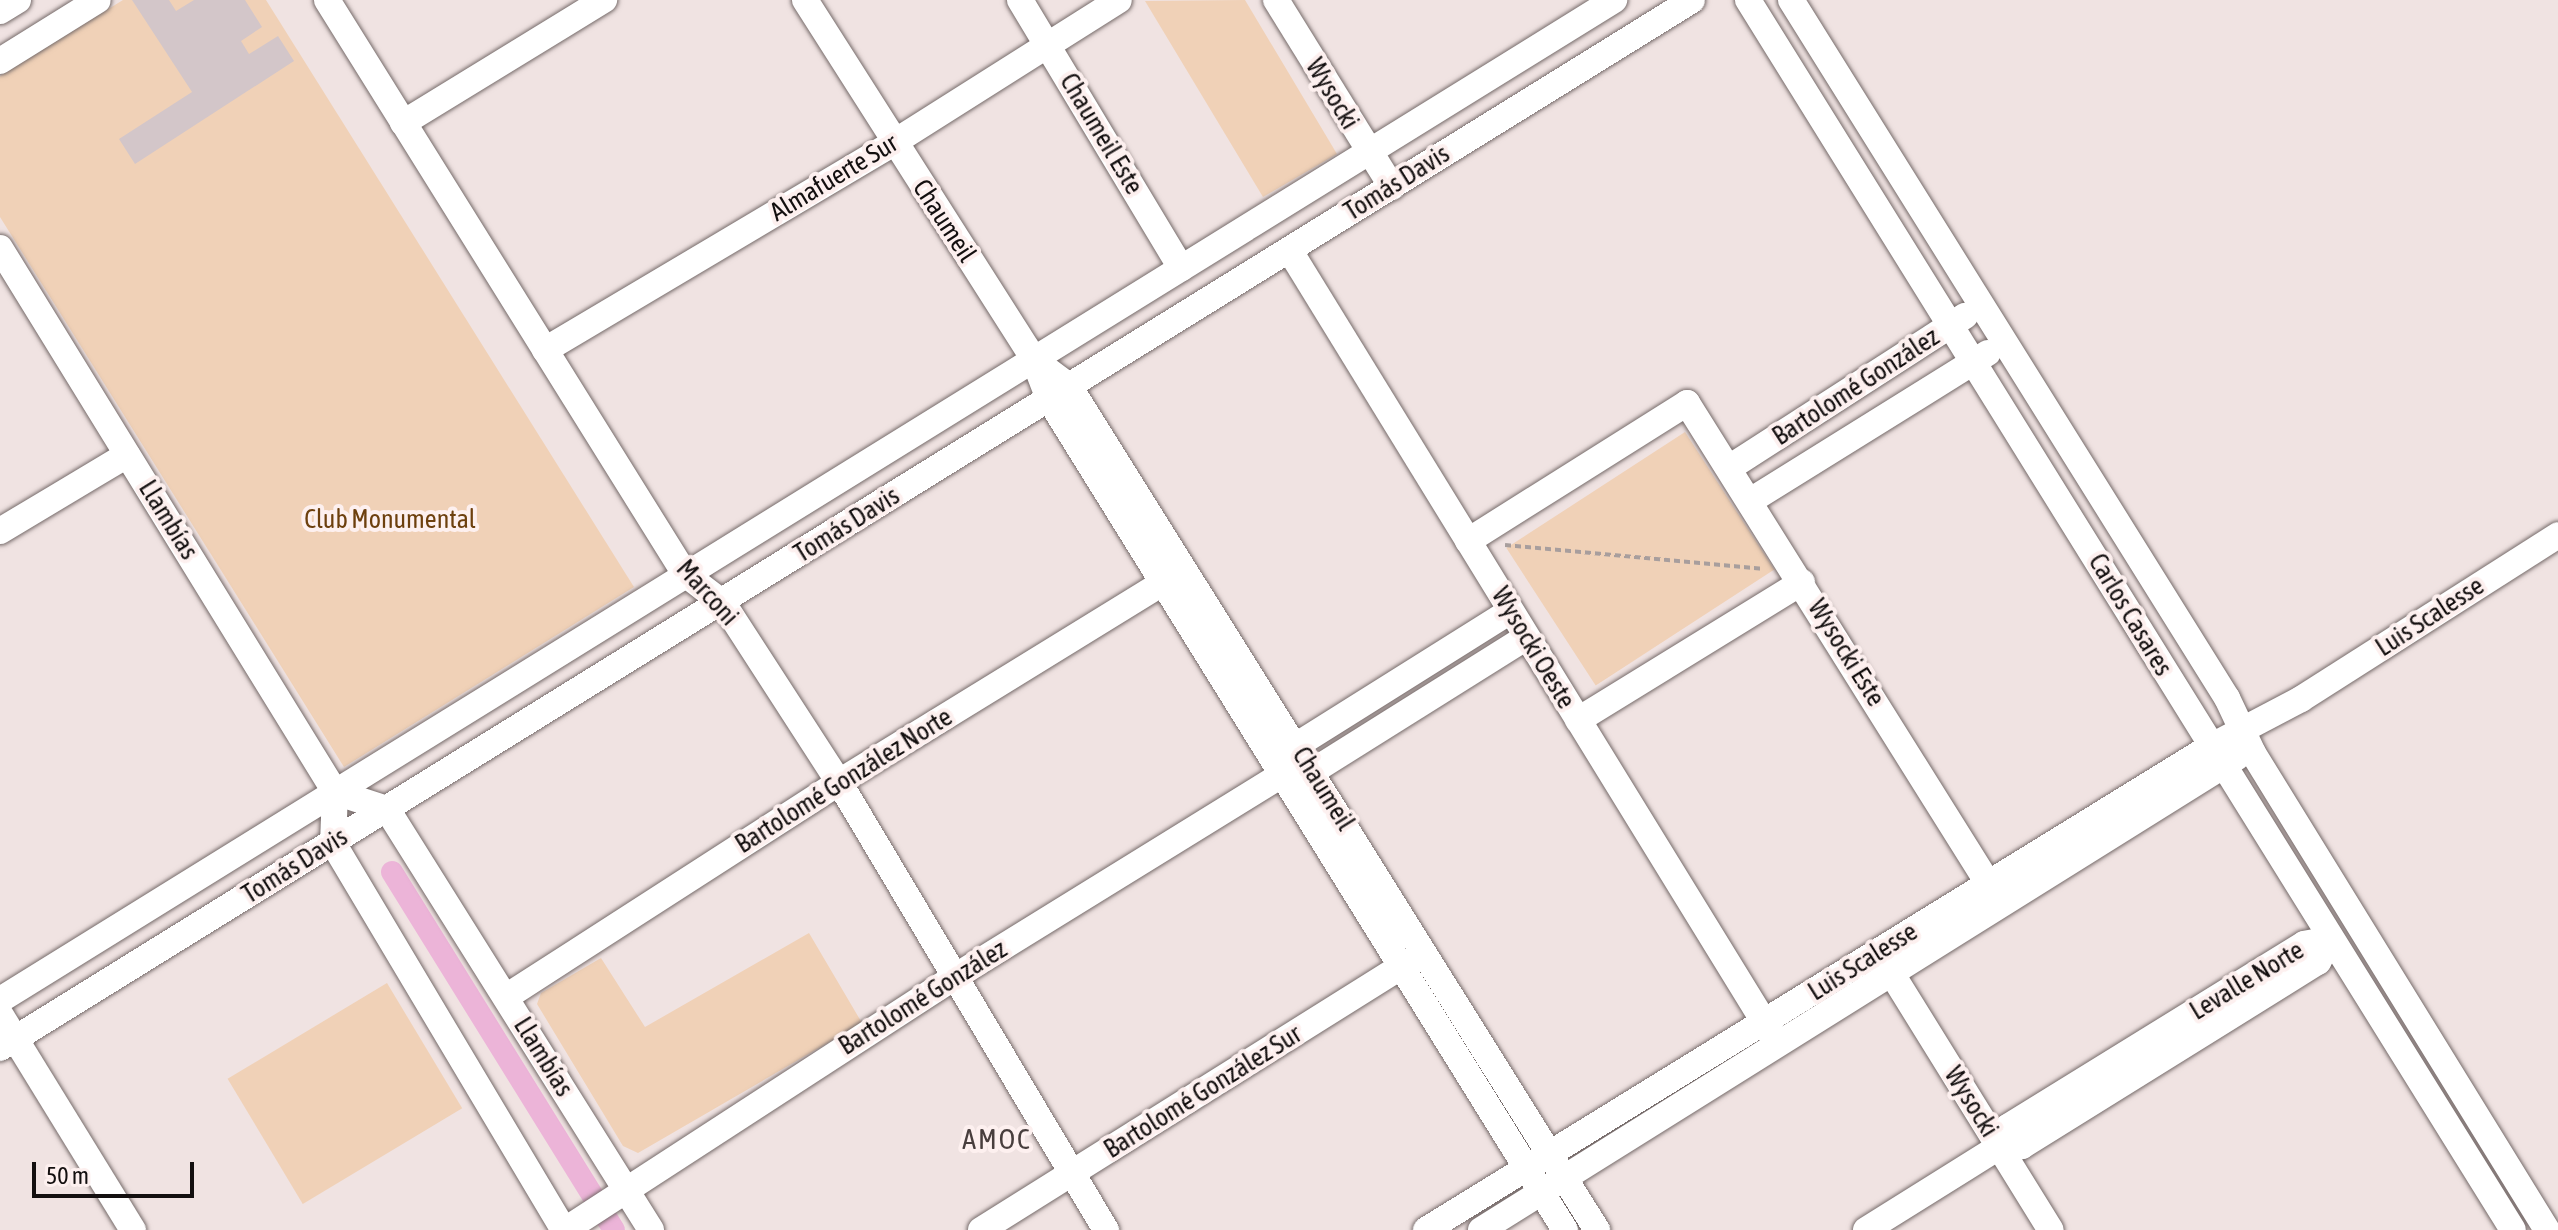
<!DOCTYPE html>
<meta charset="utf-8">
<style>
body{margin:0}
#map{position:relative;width:2558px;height:1230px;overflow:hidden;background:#f0e3e2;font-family:"Asap Condensed",sans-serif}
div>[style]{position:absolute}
.green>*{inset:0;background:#f0d1b7;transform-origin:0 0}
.canal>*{height:22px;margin:-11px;padding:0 11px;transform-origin:11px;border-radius:11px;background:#ecb4d8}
.building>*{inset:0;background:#d3c6c9}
.path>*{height:4px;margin-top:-2px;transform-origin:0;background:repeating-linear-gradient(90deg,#a89e9d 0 6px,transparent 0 10px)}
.roads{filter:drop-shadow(0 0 2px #756a69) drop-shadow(0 0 2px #756a69)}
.minor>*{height:26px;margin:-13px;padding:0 13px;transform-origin:13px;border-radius:13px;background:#fff}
span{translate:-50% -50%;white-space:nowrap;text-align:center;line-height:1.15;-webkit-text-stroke:8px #fdf0ef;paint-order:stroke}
.street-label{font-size:26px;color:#130f0f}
.park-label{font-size:26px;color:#6d400e}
.neighbourhood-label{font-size:28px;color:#483e3d;letter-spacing:2px}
.scale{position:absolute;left:32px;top:1162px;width:162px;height:36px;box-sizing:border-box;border:4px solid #130f0f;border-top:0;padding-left:10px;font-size:24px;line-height:28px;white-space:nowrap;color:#130f0f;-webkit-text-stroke:6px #fdf0ef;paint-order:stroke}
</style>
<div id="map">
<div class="green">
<div style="clip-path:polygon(123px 0,266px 0,634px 587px,344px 767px,0 217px,0 76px)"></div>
<div style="clip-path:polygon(1245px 0,1337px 154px,1263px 197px,1145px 1px)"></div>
<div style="left:1685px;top:432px;width:164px;height:213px;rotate:57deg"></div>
<div style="clip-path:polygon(809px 933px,862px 1023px,638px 1153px,623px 1146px,537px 1004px,541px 993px,601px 958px,645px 1027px)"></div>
<div style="left:387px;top:983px;width:146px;height:186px;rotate:59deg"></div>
</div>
<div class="canal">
<div style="left:392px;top:872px;width:421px;rotate:58.2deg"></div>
</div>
<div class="building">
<div style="clip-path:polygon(132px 0,169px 0,176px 11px,194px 0,245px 0,262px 27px,241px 41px,249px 54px,278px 36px,294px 61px,135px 164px,119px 139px,192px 92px)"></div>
</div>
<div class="path">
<div style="left:1505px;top:545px;width:258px;rotate:5.3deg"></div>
</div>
<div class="roads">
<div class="minor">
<div style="left:327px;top:0;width:676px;rotate:58.05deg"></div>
<div style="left:685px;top:574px;width:48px;rotate:37.3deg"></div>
<div style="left:723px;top:603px;width:213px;rotate:57.1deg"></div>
<div style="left:839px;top:782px;width:522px;rotate:59.21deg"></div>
<div style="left:805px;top:0;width:427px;rotate:57.5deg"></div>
<div style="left:1020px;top:0;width:313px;rotate:59deg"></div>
<div style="left:1276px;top:0;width:220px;rotate:58.2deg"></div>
<div style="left:1748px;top:0;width:1448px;rotate:58.12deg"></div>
<div style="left:1791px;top:0;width:823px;rotate:58.01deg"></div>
<div style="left:2227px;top:698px;width:61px;rotate:64.7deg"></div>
<div style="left:2253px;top:753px;width:560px;rotate:58.35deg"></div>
<div style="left:0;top:11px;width:21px;rotate:-31deg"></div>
<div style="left:0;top:61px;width:115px;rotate:-31.9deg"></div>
<div style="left:403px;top:123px;width:236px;rotate:-31.5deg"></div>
<div style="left:0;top:248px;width:639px;rotate:58.37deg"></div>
<div style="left:335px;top:792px;width:51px;rotate:92.2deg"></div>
<div style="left:333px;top:843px;width:451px;rotate:59.2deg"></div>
<div style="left:1290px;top:251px;width:924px;rotate:58.41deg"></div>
<div style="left:545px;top:350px;width:405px;rotate:-30.7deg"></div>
<div style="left:893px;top:143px;width:267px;rotate:-32.3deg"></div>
<div style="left:1729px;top:468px;width:281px;rotate:-32.8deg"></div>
<div style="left:1750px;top:501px;width:280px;rotate:-31.9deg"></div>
<div style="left:0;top:531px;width:148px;rotate:-30.9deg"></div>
<div style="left:1468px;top:541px;width:259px;rotate:-32.2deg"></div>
<div style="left:1687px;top:403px;width:582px;rotate:57.92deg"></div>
<div style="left:1578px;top:720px;width:263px;rotate:-31.6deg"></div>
<div style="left:1291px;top:759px;width:15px;rotate:-67deg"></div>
<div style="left:1297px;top:745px;width:252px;rotate:-32.1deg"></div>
<div style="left:335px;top:792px;width:55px;rotate:18.1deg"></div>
<div style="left:387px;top:809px;width:497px;rotate:57.9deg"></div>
<div style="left:1892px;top:974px;width:301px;rotate:58.2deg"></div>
<div style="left:506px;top:997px;width:396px;rotate:-32.8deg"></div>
<div style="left:839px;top:782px;width:395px;rotate:-31.6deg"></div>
<div style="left:0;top:1000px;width:1899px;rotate:-31.78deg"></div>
<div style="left:0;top:1014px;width:254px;rotate:58.4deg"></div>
<div style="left:0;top:1048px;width:1990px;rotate:-31.77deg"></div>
<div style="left:565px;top:1230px;width:466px;rotate:-33deg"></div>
<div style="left:956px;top:976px;width:387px;rotate:-31.7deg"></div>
<div style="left:1285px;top:773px;width:28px;rotate:-4deg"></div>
<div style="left:1313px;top:771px;width:252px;rotate:-32.1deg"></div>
<div style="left:981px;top:1230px;width:512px;rotate:-32.08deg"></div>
<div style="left:1426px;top:1230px;width:921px;rotate:-31.64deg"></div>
<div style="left:2210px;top:747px;width:103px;rotate:-27.8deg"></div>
<div style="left:2301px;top:699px;width:305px;rotate:-32.5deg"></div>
<div style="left:1481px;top:1230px;width:892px;rotate:-32.03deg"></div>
<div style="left:1565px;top:1230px;width:978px;rotate:-121.84deg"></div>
<div style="left:1049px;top:399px;width:42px;rotate:-111deg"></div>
<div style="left:1034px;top:360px;width:44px;rotate:36.6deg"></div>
<div style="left:1069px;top:386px;width:996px;rotate:57.97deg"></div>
<div style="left:1866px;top:1230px;width:157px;rotate:-32deg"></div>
<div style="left:1999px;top:1147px;width:23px;rotate:-2deg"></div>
<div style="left:2022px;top:1146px;width:349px;rotate:-31.9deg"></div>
<div style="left:2318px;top:962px;width:26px;rotate:-61deg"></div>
<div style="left:2331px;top:939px;width:27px;rotate:170deg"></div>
<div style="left:2304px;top:944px;width:348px;rotate:148.3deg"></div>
<div style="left:2008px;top:1127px;width:22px;rotate:114deg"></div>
</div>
</div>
<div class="street-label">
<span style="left:1332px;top:94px;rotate:59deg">Wysocki</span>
<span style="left:1101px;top:134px;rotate:59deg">Chaumeil Este</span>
<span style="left:834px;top:178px;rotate:-31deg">Almafuerte Sur</span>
<span style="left:1397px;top:183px;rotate:-32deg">Tomás Davis</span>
<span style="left:944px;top:221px;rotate:57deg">Chaumeil</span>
<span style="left:1856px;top:387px;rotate:-33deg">Bartolomé González</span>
<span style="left:168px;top:520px;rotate:58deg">Llambías</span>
<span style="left:847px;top:525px;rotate:-32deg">Tomás Davis</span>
<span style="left:707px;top:593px;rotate:48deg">Marconi</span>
<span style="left:2130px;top:615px;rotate:59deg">Carlos Casares</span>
<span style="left:2430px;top:617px;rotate:-33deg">Luis Scalesse</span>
<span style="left:1533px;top:648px;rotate:59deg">Wysocki Oeste</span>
<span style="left:1846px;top:653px;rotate:58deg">Wysocki Este</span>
<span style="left:844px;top:781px;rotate:-32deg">Bartolomé González Norte</span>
<span style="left:1323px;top:789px;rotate:58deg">Chaumeil</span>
<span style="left:295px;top:866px;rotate:-32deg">Tomás Davis</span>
<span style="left:1863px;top:962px;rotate:-32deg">Luis Scalesse</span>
<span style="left:2247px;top:981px;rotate:-31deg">Levalle Norte</span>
<span style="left:923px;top:998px;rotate:-32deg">Bartolomé González</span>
<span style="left:543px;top:1057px;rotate:58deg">Llambías</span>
<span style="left:1203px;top:1092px;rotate:-32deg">Bartolomé González Sur</span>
<span style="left:1971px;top:1102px;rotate:58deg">Wysocki</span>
</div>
<div class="park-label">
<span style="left:390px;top:520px">Club Monumental</span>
</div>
<div class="neighbourhood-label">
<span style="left:997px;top:1139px">AMOC</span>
</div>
<div class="scale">50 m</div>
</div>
